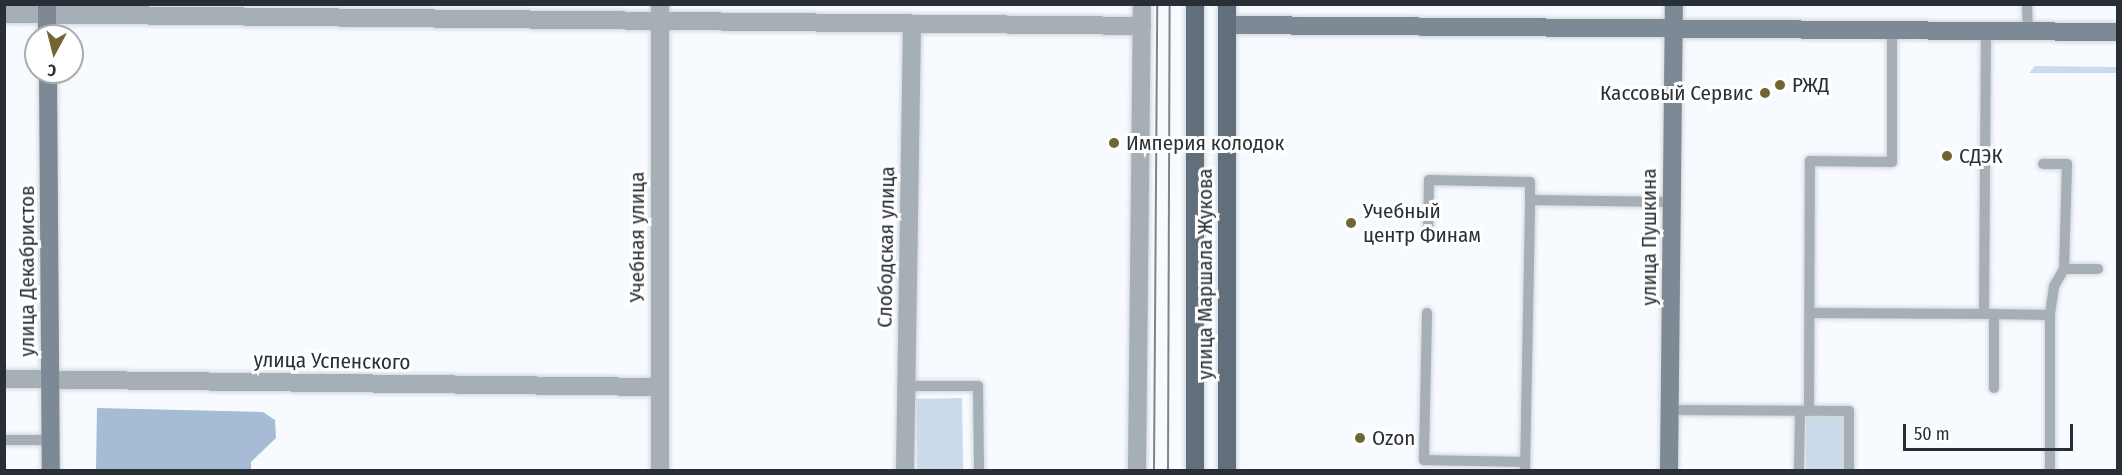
<!DOCTYPE html>
<meta charset="utf-8">
<style>
body{margin:0}
#map{position:relative;width:2122px;height:475px;overflow:hidden;background:#f7fbff;font-family:"Fira Sans Condensed",sans-serif}
div>[style]{position:absolute}
.green>*{inset:0;background:#ccdbeb;transform-origin:0 0}
.forest>*{inset:0;background:#a5bcd4}
.roads{filter:drop-shadow(0 0 2px #d2d6db) drop-shadow(0 0 2px #d2d6db)}
.lane>*{height:10px;margin:-5px;padding:0 5px;transform-origin:5px;border-radius:5px;background:#a6aeb6}
.street>*{height:18px;margin:-9px;padding:0 9px;transform-origin:9px;border-radius:9px;background:#a6aeb6}
.secondary>*{height:18px;margin:-9px;padding:0 9px;transform-origin:9px;border-radius:9px;background:#7d8994}
.primary>*{height:18px;margin:-9px;padding:0 9px;transform-origin:9px;border-radius:9px;background:#616e7c}
.tram>*{height:1.5px;margin:-0.75px;padding:0 0.75px;transform-origin:0.75px;border-radius:0.75px;background:#7e848a}
.dots>*{width:16px;height:16px;translate:-50% -50%;box-sizing:border-box;border:3px solid #fff;border-radius:50%}
span{translate:-50% -50%;white-space:nowrap;text-align:center;line-height:1.15;-webkit-text-stroke:6px #fff;paint-order:stroke}
.poi-label{font-size:21px;color:#282f36}
.left{translate:0 -50%;text-align:left}
.right{translate:-100% -50%;text-align:right}
.street-label{font-size:21px;color:#282f36}
.frame{position:absolute;inset:0;border:6px solid #282f36;pointer-events:none}
.north{position:absolute;left:24px;top:24px;width:60px;height:60px;box-sizing:border-box;background:#fff;border:2px solid #a9acaf;border-radius:50%;rotate:187deg;font-size:16px;font-weight:700;line-height:24px;text-align:center;color:#282f36}
.north::after{content:'';display:block;margin:auto;width:21px;height:27px;background:#736532;clip-path:polygon(50% 0,100% 100%,50% 72%,0 100%)}
.scale{position:absolute;left:1903px;top:424px;width:170px;height:27px;box-sizing:border-box;border:3px solid #282f36;border-top:0;padding-left:8px;font-size:18px;line-height:21px;white-space:nowrap;color:#282f36;-webkit-text-stroke:4px #fff;paint-order:stroke}
</style>
<div id="map">
<div class="green">
<div style="clip-path:polygon(2035px 66px,2117px 67px,2117px 73px,2029px 73px)"></div>
<div style="left:962px;top:398px;width:72px;height:46px;rotate:89deg"></div>
<div style="left:1806px;top:416px;width:38px;height:54px"></div>
</div>
<div class="forest">
<div style="clip-path:polygon(97px 408px,263px 412px,275px 420px,276px 438px,251px 462px,251px 470px,96px 470px)"></div>
</div>
<div class="roads">
<div class="lane">
<div style="left:2027px;top:4px;width:27px;rotate:88deg"></div>
<div style="left:2043px;top:164px;width:24px"></div>
<div style="left:2067px;top:164px;width:105px;rotate:91.6deg"></div>
<div style="left:2064px;top:269px;width:20px;rotate:120deg"></div>
<div style="left:2054px;top:286px;width:29px;rotate:98deg"></div>
<div style="left:2050px;top:315px;width:155px;rotate:90deg"></div>
<div style="left:1428px;top:237px;width:57px;rotate:-89deg"></div>
<div style="left:1429px;top:180px;width:101px;rotate:1.1deg"></div>
<div style="left:1530px;top:182px;width:18px;rotate:90deg"></div>
<div style="left:1530px;top:200px;width:141px;rotate:0.8deg"></div>
<div style="left:2064px;top:269px;width:34px"></div>
<div style="left:1427px;top:313px;width:147px;rotate:91.2deg"></div>
<div style="left:1424px;top:460px;width:101px;rotate:1.1deg"></div>
<div style="left:1810px;top:313px;width:184px;rotate:0.3deg"></div>
<div style="left:1984px;top:314px;width:284px;rotate:-89.6deg"></div>
<div style="left:907px;top:386px;width:71px"></div>
<div style="left:978px;top:386px;width:84px;rotate:89.3deg"></div>
<div style="left:1994px;top:388px;width:74px;rotate:-90deg"></div>
<div style="left:1994px;top:314px;width:56px;rotate:1deg"></div>
<div style="left:1670px;top:410px;width:179px;rotate:0.3deg"></div>
<div style="left:1849px;top:411px;width:59px;rotate:90deg"></div>
<div style="left:1809px;top:411px;width:250px;rotate:-89.8deg"></div>
<div style="left:1810px;top:161px;width:82px;rotate:0.7deg"></div>
<div style="left:1892px;top:162px;width:133px;rotate:-90deg"></div>
<div style="left:4px;top:440px;width:46px"></div>
<div style="left:1525px;top:470px;width:270px;rotate:-88.9deg"></div>
<div style="left:1799px;top:470px;width:59px;rotate:-89deg"></div>
</div>
<div class="street">
<div style="left:4px;top:14px;width:1138px;rotate:0.6deg"></div>
<div style="left:4px;top:379px;width:655px;rotate:0.7deg"></div>
<div style="left:660px;top:470px;width:466px;rotate:-90deg"></div>
<div style="left:905px;top:470px;width:445px;rotate:-89.1deg"></div>
<div style="left:1137px;top:470px;width:466px;rotate:-89.4deg"></div>
</div>
<div class="secondary">
<div style="left:47px;top:4px;width:32px;rotate:90deg"></div>
<div style="left:1227px;top:25px;width:891px;rotate:0.45deg"></div>
<div style="left:48px;top:72px;width:398px;rotate:89.6deg"></div>
<div style="left:1669px;top:470px;width:466px;rotate:-89.4deg"></div>
</div>
<div class="primary">
<div style="left:1195px;top:4px;width:466px;rotate:90deg"></div>
<div style="left:1227px;top:4px;width:466px;rotate:90deg"></div>
</div>
</div>
<div class="tram">
<div style="left:1154px;top:470px;width:466px;rotate:-89.6deg"></div>
<div style="left:1168px;top:470px;width:466px;rotate:-89.8deg"></div>
</div>
<div class="dots">
<div style="left:1780px;top:85px;background:#736532"></div>
<div style="left:1765px;top:93px;background:#736532"></div>
<div style="left:1114px;top:143px;background:#736532"></div>
<div style="left:1947px;top:156px;background:#736532"></div>
<div style="left:1351px;top:223px;background:#736532"></div>
<div style="left:1360px;top:438px;background:#736532"></div>
</div>
<div class="poi-label">
<span class="left" style="left:1792px;top:85px">РЖД</span>
<span class="right" style="left:1753px;top:93px">Кассовый Сервис</span>
<span class="left" style="left:1126px;top:143px">Империя колодок</span>
<span class="left" style="left:1959px;top:156px">СДЭК</span>
<span class="left" style="left:1363px;top:223px">Учебный<br>центр Финам</span>
<span class="left" style="left:1372px;top:438px">Ozon</span>
</div>
<div class="street-label">
<span style="left:637px;top:237px;rotate:-90deg">Учебная улица</span>
<span style="left:1649px;top:237px;rotate:-90deg">улица Пушкина</span>
<span style="left:886px;top:247px;rotate:-89deg">Слободская улица</span>
<span style="left:27px;top:271px;rotate:-90deg">улица Декабристов</span>
<span style="left:1205px;top:274px;rotate:-90deg">улица Маршала Жукова</span>
<span style="left:332px;top:361px;rotate:1deg">улица Успенского</span>
</div>
<div class="frame"></div>
<div class="north">С</div>
<div class="scale">50 m</div>
</div>
